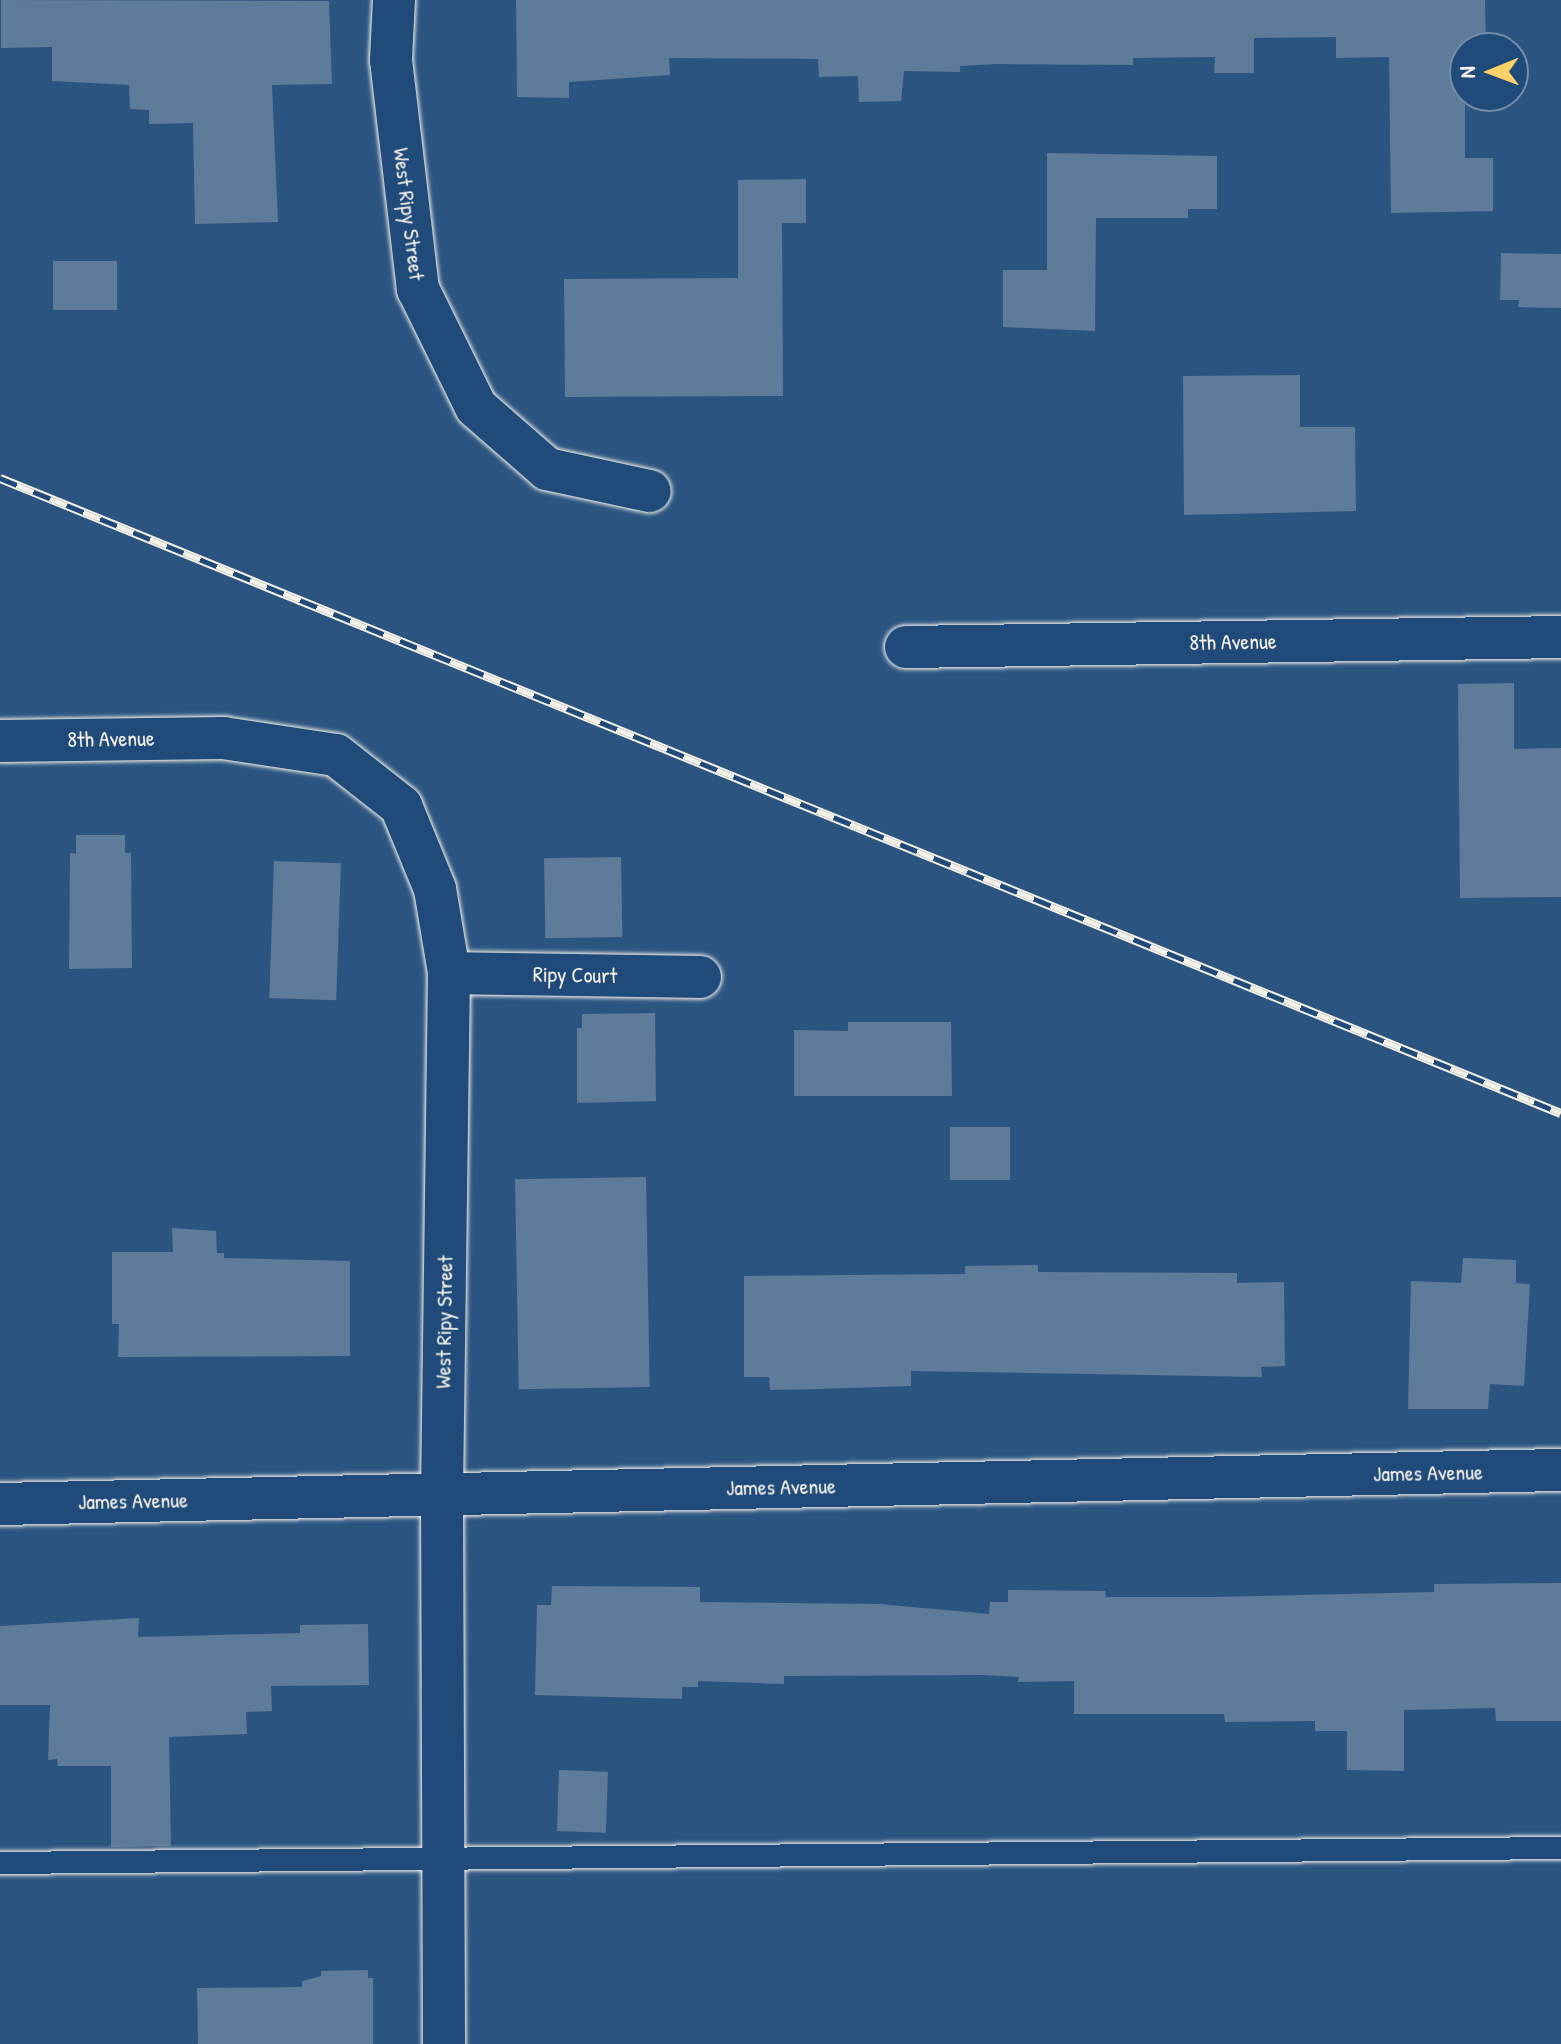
<!DOCTYPE html>
<style>
body{margin:0}
#map{position:relative;width:1561px;height:2044px;overflow:hidden;background:#2c5481;font-family:"Patrick Hand",sans-serif}
div>[style]{position:absolute}
.building>*{inset:0;background:#5e7b9a;transform-origin:0 0}
.roads{filter:drop-shadow(0 0 2px #f4f1e8) drop-shadow(0 0 2px #f4f1e8)}
.service>*{height:22px;margin:-11px;padding:0 11px;transform-origin:11px;border-radius:11px;background:#1f4a7a}
.minor>*{height:42px;margin:-21px;padding:0 21px;transform-origin:21px;border-radius:21px;background:#1f4a7a}
.rail>*{height:9px;margin-top:-4.5px;transform-origin:0;background:repeating-linear-gradient(90deg,#1f4a7a 0 18px,#f4f1e8 0 36px);box-sizing:border-box;border-block:2px solid #f4f1e8}
span{translate:-50% -50%;white-space:nowrap;text-align:center;line-height:1.15;-webkit-text-stroke:8px #1f4a7a;paint-order:stroke}
.street-label{font-size:22px;color:#f4f1e8}
.north{position:absolute;left:1449px;top:32px;width:80px;height:80px;box-sizing:border-box;background:#1f4a7a;border:2px solid #748da6;border-radius:50%;rotate:269deg;font-size:22px;font-weight:700;line-height:32px;text-align:center;color:#f4f1e8}
.north::after{content:'';display:block;margin:auto;width:28px;height:36px;background:#ffd166;clip-path:polygon(50% 0,100% 100%,50% 72%,0 100%)}
</style>
<div id="map">
<div class="building">
<div style="clip-path:polygon(1px 0,329px 1px,332px 84px,272px 85px,278px 222px,195px 224px,193px 123px,149px 124px,149px 110px,130px 109px,129px 85px,52px 81px,52px 47px,1px 48px)"></div>
<div style="clip-path:polygon(516px 0,1485px 0,1486px 48px,1465px 48px,1465px 158px,1493px 158px,1493px 211px,1391px 213px,1389px 57px,1336px 58px,1336px 37px,1254px 38px,1254px 73px,1214px 73px,1215px 57px,1133px 58px,1133px 65px,997px 64px,960px 66px,960px 72px,904px 71px,901px 101px,859px 102px,858px 76px,819px 77px,818px 59px,669px 58px,670px 75px,569px 82px,569px 98px,517px 97px)"></div>
<div style="clip-path:polygon(1047px 153px,1217px 156px,1217px 209px,1188px 209px,1188px 218px,1096px 218px,1095px 331px,1003px 327px,1003px 270px,1047px 270px)"></div>
<div style="clip-path:polygon(806px 179px,806px 223px,782px 223px,783px 396px,565px 397px,564px 279px,738px 278px,738px 180px)"></div>
<div style="clip-path:polygon(1501px 253px,1561px 254px,1561px 308px,1518px 307px,1519px 300px,1500px 300px)"></div>
<div style="left:53px;top:261px;width:64px;height:49px"></div>
<div style="clip-path:polygon(1300px 375px,1300px 427px,1355px 427px,1356px 511px,1184px 515px,1183px 376px)"></div>
<div style="clip-path:polygon(1514px 683px,1514px 749px,1561px 748px,1561px 897px,1460px 898px,1458px 684px)"></div>
<div style="clip-path:polygon(76px 835px,125px 835px,125px 853px,131px 853px,132px 968px,69px 969px,70px 853px,76px 854px)"></div>
<div style="left:621px;top:857px;width:80px;height:77px;rotate:89deg"></div>
<div style="left:274px;top:861px;width:67px;height:137px;rotate:2deg"></div>
<div style="clip-path:polygon(655px 1013px,656px 1101px,577px 1103px,577px 1028px,582px 1028px,582px 1014px)"></div>
<div style="clip-path:polygon(848px 1022px,951px 1022px,952px 1096px,794px 1096px,794px 1030px,848px 1031px)"></div>
<div style="left:1010px;top:1127px;width:53px;height:60px;rotate:90deg"></div>
<div style="left:646px;top:1177px;width:210px;height:131px;rotate:89deg"></div>
<div style="clip-path:polygon(172px 1228px,216px 1231px,217px 1253px,224px 1253px,224px 1258px,350px 1261px,350px 1356px,118px 1357px,119px 1324px,112px 1324px,112px 1252px,173px 1252px)"></div>
<div style="clip-path:polygon(1463px 1258px,1516px 1260px,1516px 1283px,1530px 1284px,1524px 1386px,1490px 1384px,1488px 1409px,1408px 1409px,1411px 1281px,1461px 1283px)"></div>
<div style="clip-path:polygon(1038px 1265px,1038px 1272px,1237px 1273px,1237px 1283px,1284px 1282px,1285px 1366px,1261px 1367px,1262px 1377px,911px 1371px,911px 1386px,818px 1389px,770px 1390px,769px 1377px,744px 1377px,744px 1276px,965px 1274px,965px 1266px)"></div>
<div style="clip-path:polygon(1561px 1583px,1561px 1721px,1496px 1721px,1495px 1708px,1404px 1710px,1404px 1771px,1347px 1770px,1347px 1731px,1315px 1731px,1315px 1721px,1225px 1722px,1224px 1714px,1074px 1714px,1074px 1681px,1018px 1682px,1019px 1677px,984px 1675px,784px 1676px,784px 1684px,698px 1681px,698px 1687px,682px 1687px,682px 1699px,535px 1695px,537px 1605px,551px 1605px,552px 1586px,700px 1587px,700px 1602px,879px 1604px,989px 1614px,990px 1602px,1008px 1602px,1008px 1590px,1105px 1591px,1106px 1597px,1212px 1597px,1434px 1592px,1434px 1584px)"></div>
<div style="clip-path:polygon(139px 1618px,138px 1637px,300px 1633px,300px 1625px,368px 1624px,369px 1685px,271px 1686px,272px 1711px,246px 1712px,247px 1734px,169px 1737px,171px 1846px,111px 1847px,111px 1766px,58px 1766px,57px 1759px,48px 1760px,50px 1705px,0 1705px,0 1626px)"></div>
<div style="left:559px;top:1770px;width:49px;height:61px;rotate:2deg"></div>
<div style="clip-path:polygon(368px 1970px,368px 1978px,373px 1978px,373px 2044px,198px 2044px,197px 1988px,302px 1987px,302px 1981px,321px 1976px,321px 1971px)"></div>
</div>
<div class="roads">
<div class="service">
<div style="left:0;top:1863px;width:1561px;rotate:-0.55deg"></div>
</div>
<div class="minor">
<div style="left:394px;top:0;width:60px;rotate:92.9deg"></div>
<div style="left:391px;top:60px;width:231px;rotate:83.3deg"></div>
<div style="left:418px;top:289px;width:131px;rotate:63.8deg"></div>
<div style="left:476px;top:407px;width:94px;rotate:41.1deg"></div>
<div style="left:547px;top:469px;width:105px;rotate:12.1deg"></div>
<div style="left:906px;top:647px;width:655px;rotate:-0.87deg"></div>
<div style="left:0;top:741px;width:223px;rotate:-0.8deg"></div>
<div style="left:223px;top:738px;width:114px;rotate:8.6deg"></div>
<div style="left:336px;top:755px;width:83px;rotate:38.1deg"></div>
<div style="left:401px;top:806px;width:90px;rotate:67.7deg"></div>
<div style="left:435px;top:889px;width:85px;rotate:80.5deg"></div>
<div style="left:449px;top:973px;width:521px;rotate:90.77deg"></div>
<div style="left:442px;top:1494px;width:550px;rotate:89.79deg"></div>
<div style="left:449px;top:973px;width:251px;rotate:0.9deg"></div>
<div style="left:0;top:1504px;width:1561px;rotate:-1.25deg"></div>
</div>
</div>
<div class="rail">
<div style="left:0;top:478px;width:1685px;rotate:22.14deg"></div>
</div>
<div class="street-label">
<span style="left:409px;top:214px;rotate:83deg">West Ripy Street</span>
<span style="left:1233px;top:642px;rotate:-1deg">8th Avenue</span>
<span style="left:111px;top:739px;rotate:-1deg">8th Avenue</span>
<span style="left:575px;top:975px;rotate:1deg">Ripy Court</span>
<span style="left:444px;top:1322px;rotate:-89deg">West Ripy Street</span>
<span style="left:1428px;top:1473px;rotate:-1deg">James Avenue</span>
<span style="left:781px;top:1487px;rotate:-1deg">James Avenue</span>
<span style="left:133px;top:1501px;rotate:-1deg">James Avenue</span>
</div>
<div class="north">N</div>
</div>
